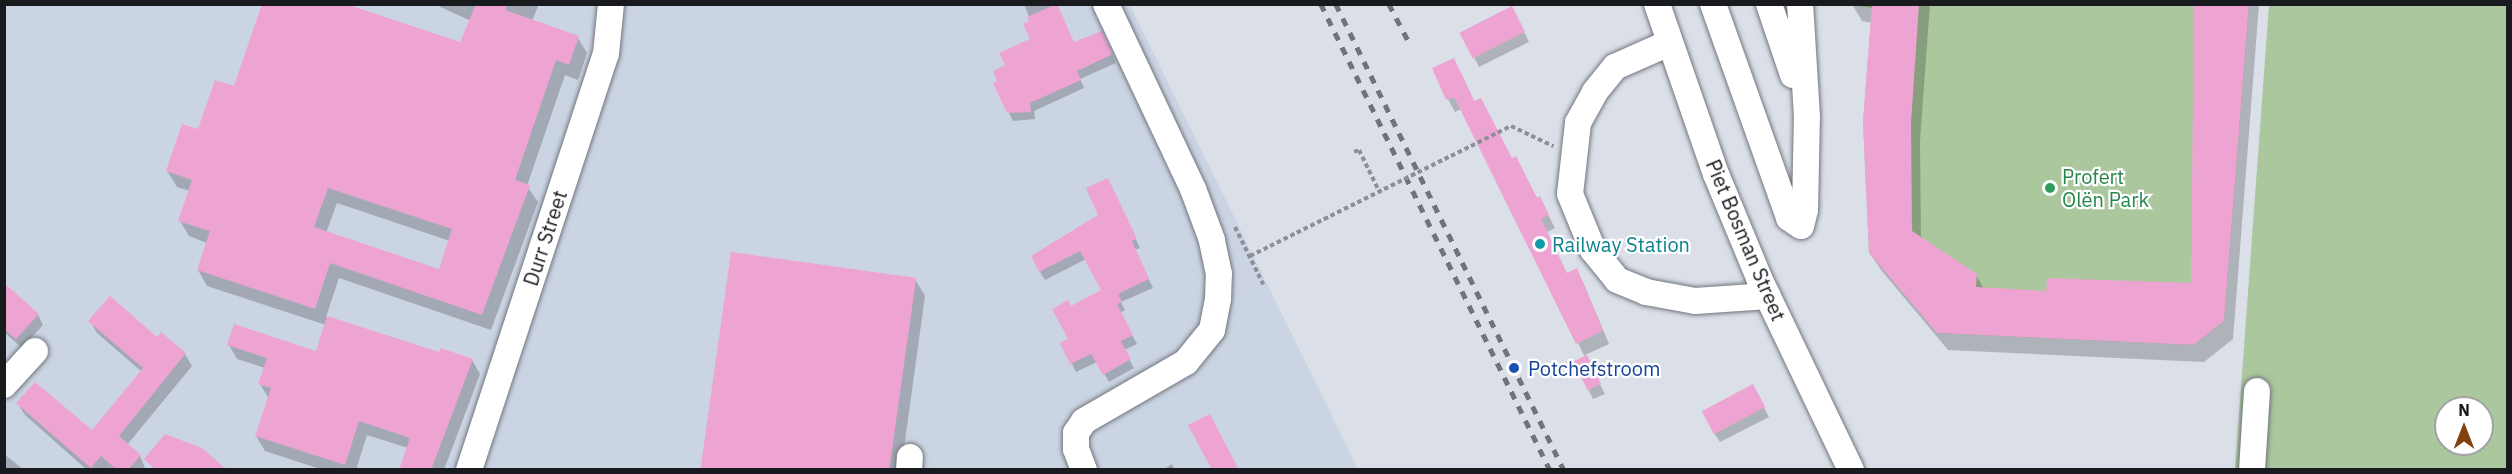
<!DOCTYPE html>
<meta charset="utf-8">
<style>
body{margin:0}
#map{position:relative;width:2512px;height:474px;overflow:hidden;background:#dadfe8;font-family:"IBM Plex Sans",sans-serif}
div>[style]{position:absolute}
.built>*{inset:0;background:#cbd4e3}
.green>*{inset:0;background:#aac79d}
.shadow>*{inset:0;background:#0003}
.building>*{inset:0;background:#eea4d2;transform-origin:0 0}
.path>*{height:4px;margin-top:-2px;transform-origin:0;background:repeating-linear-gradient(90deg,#8c9096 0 4.5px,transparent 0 7.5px)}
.roads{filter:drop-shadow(0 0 2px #72767e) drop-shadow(0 0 2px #72767e)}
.minor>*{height:26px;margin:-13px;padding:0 13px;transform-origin:13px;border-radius:13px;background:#fff}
.rail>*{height:4.5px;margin-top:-2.25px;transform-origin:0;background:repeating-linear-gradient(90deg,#70747a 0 8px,transparent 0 16px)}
.path-bridge>*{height:4px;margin-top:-2px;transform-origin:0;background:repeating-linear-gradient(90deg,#8c9096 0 4.5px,transparent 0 7.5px)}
.dots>*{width:16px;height:16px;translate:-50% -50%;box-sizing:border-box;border:3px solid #fff;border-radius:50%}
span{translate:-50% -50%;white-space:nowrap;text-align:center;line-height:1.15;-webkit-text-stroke:4.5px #fff;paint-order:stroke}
.leisure-label{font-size:20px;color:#27864d}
.left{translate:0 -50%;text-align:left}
.street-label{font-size:20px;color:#181a1d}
.culture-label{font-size:20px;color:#0d838f}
.transit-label{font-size:20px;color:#164399}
.frame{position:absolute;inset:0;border:6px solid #181a1d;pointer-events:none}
.north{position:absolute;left:2434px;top:396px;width:60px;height:60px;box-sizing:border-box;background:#fff;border:2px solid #a3a3a5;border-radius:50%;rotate:0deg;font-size:16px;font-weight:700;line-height:24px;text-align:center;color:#181a1d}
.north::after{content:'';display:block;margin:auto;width:21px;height:27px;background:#83420c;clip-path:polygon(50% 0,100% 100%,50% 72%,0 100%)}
</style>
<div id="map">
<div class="built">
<div style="clip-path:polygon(4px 5px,1130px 5px,1358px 469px,5px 469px)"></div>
</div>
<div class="green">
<div style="clip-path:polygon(1853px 5px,2249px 5px,2224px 321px,2194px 345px,1937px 333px,1869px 253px,1863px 122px,1872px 8px)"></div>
<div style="clip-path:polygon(evenodd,2269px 5px,2507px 5px,2507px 469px,2235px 470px,2269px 5px,2446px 408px,2482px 408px,2482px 444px,2446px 444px,2446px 408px)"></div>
</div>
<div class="shadow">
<div style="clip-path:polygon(evenodd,264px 4px,354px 4px,352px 8px,461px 44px,471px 21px,434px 4px,539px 4px,532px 21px,578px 38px,587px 53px,578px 80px,565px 75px,527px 186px,538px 202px,491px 330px,339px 278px,326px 317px,440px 354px,472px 360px,480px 374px,444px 470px,401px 470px,408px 448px,367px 435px,356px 470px,323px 470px,265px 451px,256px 436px,269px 399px,260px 384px,265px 368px,237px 359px,229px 345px,317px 352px,326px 325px,207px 286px,198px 270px,207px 243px,189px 236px,180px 221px,190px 191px,177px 187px,167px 171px,235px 88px,264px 4px,337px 203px,450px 241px,440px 271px,326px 233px,337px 203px)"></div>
<div style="clip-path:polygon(1024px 4px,1056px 4px,1074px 44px,1106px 40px,1116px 63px,1080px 79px,1084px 88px,1034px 111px,1035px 119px,1013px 121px,1009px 113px,1007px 65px,1032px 40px,1031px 22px)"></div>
<div style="clip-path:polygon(1852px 4px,1930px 4px,1920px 141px,1921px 238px,1976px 275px,1984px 289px,2048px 292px,2193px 285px,2196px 4px,2259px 4px,2233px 339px,2204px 362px,1948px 350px,1881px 270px,1870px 253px,1872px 23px,1862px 21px)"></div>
<div style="clip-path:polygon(1517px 18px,1529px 42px,1479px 67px,1461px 32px)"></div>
<div style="clip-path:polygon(1461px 73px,1475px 103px,1546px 211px,1555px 228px,1547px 232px,1567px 274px,1576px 270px,1583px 282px,1609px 344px,1585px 355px,1605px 394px,1593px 399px,1575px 362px,1585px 357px,1461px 109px,1455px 112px,1448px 99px)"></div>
<div style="clip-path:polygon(1112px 188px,1140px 248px,1135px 250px,1153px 288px,1121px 302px,1125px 310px,1120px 313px,1137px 344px,1124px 350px,1134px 368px,1109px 382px,1097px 362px,1076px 372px,1062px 344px,1070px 340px,1071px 308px,1103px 291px,1086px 259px,1045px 280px,1040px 272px,1100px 216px)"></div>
<div style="clip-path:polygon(915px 279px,925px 296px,901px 470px,703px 470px)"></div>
<div style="clip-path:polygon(4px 288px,38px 315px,43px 325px,22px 348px,4px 332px)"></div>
<div style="clip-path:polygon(90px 321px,157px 339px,185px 354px,192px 366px,127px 445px,140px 456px,146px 470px,87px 470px,25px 415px,18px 404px,92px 433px,142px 372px,97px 333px)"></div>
<div style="clip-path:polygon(1757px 395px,1769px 417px,1720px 442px,1714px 433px)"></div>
<div style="clip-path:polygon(4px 454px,24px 470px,4px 470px)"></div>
<div style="clip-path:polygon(1172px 464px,1175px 470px,1162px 470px)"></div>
</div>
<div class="building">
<div style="clip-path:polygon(evenodd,262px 4px,346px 4px,460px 42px,476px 4px,507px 4px,505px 10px,579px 36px,569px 65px,556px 60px,515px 180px,530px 185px,482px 315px,330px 263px,315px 309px,197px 270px,210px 231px,178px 221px,192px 180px,166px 171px,182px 124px,198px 129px,215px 80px,234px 86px,262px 4px,328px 188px,452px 229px,439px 269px,314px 227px,328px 188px)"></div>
<div style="clip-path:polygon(1057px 4px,1074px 42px,1102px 31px,1113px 54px,1077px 71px,1081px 80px,1030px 103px,1031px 112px,1007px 113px,993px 83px,997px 81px,993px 71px,1005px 65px,999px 53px,1030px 39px,1023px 24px,1029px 21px,1027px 17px)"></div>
<div style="clip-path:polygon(1872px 4px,1919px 4px,1911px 123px,1912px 231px,1977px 274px,1976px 287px,2046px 291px,2047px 278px,2191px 283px,2194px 4px,2249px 4px,2224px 321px,2194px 345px,1937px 333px,1869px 253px,1863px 122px)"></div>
<div style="left:1512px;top:6px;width:29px;height:59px;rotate:63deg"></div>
<div style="clip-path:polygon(1454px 58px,1474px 101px,1481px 98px,1512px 158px,1516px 156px,1537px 198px,1540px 196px,1549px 215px,1541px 219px,1567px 273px,1577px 268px,1603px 331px,1576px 344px,1454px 97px,1446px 100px,1432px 68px)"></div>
<div style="clip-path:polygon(1108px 178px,1137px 239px,1132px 241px,1149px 279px,1118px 294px,1122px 302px,1117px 304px,1133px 335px,1121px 341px,1131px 359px,1103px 375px,1091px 354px,1070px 364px,1060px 343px,1068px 339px,1052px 309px,1068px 300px,1071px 306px,1101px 290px,1080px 251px,1039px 272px,1031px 256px,1098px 215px,1086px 188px)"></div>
<div style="left:731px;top:252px;width:187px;height:220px;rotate:8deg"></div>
<div style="clip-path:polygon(4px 283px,39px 314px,16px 339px,4px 329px)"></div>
<div style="clip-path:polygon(110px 296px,157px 337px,161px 332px,186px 353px,119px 436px,141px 455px,128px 470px,117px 470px,101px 456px,91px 468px,16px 403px,35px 382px,92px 430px,143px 368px,88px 321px)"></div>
<div style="clip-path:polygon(327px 316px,439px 352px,441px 348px,473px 359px,431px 470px,399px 470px,410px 438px,359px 421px,345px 465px,255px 436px,271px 388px,258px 384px,267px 358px,227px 345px,234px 324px,316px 351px)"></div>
<div style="left:1587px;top:355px;width:32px;height:15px;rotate:64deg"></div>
<div style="left:1753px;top:384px;width:26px;height:58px;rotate:62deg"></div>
<div style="clip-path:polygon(1210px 414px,1239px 470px,1212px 470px,1188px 425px)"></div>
<div style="clip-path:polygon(165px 434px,202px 448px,227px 470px,156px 470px,144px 459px)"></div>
</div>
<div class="path">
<div style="left:1354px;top:152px;width:5px;rotate:-22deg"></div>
<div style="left:1359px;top:150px;width:46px;rotate:64deg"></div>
<div style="left:1451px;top:156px;width:67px;rotate:-26.6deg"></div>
<div style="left:1511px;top:126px;width:47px;rotate:25.5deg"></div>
<div style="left:1235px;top:227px;width:64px;rotate:63.8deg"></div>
</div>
<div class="roads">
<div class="minor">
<div style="left:1657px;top:4px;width:180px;rotate:70.9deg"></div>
<div style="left:1716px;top:174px;width:113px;rotate:67.5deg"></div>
<div style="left:1759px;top:278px;width:213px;rotate:64.4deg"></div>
<div style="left:1713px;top:4px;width:227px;rotate:70.4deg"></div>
<div style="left:1789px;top:218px;width:14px;rotate:34deg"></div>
<div style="left:1801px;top:226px;width:16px;rotate:-76deg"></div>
<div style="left:1805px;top:210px;width:93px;rotate:-88.8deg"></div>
<div style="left:1807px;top:117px;width:113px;rotate:-93.5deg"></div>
<div style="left:1769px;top:4px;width:75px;rotate:71.3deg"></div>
<div style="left:1669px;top:43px;width:59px;rotate:156deg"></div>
<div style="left:1615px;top:67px;width:32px;rotate:129deg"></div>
<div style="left:1595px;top:92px;width:35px;rotate:119deg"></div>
<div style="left:1578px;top:123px;width:71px;rotate:96.4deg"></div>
<div style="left:1570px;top:194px;width:61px;rotate:67.7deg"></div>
<div style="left:1593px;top:250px;width:38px;rotate:51deg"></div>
<div style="left:1617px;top:280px;width:31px;rotate:22deg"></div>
<div style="left:1646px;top:292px;width:50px;rotate:10.4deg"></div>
<div style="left:1695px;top:301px;width:73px;rotate:-3.9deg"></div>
<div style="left:4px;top:385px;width:46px;rotate:-47.6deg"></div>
<div style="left:469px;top:470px;width:438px;rotate:-71.8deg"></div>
<div style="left:606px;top:54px;width:50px;rotate:-84.3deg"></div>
<div style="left:909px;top:470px;width:13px;rotate:-86deg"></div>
<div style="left:1084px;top:470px;width:22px;rotate:-111deg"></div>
<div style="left:1076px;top:449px;width:16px;rotate:-90deg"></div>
<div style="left:1076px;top:433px;width:14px;rotate:-56deg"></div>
<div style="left:1084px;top:421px;width:118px;rotate:-30deg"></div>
<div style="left:1186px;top:362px;width:41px;rotate:-50.9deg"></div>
<div style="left:1212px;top:330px;width:32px;rotate:-79deg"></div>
<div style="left:1218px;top:299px;width:25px;rotate:-88deg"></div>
<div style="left:1219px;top:274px;width:35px;rotate:-102deg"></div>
<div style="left:1212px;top:240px;width:54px;rotate:-110.4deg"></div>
<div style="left:1193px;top:189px;width:204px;rotate:-115.2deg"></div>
<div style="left:2252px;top:470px;width:79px;rotate:-86.4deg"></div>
</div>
</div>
<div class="rail">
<div style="left:1321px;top:4px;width:519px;rotate:63.83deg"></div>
<div style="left:1336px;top:4px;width:519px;rotate:63.93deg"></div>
<div style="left:1389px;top:4px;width:45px;rotate:62.3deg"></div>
</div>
<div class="path-bridge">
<div style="left:1250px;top:256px;width:225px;rotate:-26.5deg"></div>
</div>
<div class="dots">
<div style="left:2050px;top:188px;background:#2e9e5b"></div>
<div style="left:1540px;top:244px;background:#0f9aa8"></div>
<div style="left:1514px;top:368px;background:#1a4fb4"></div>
</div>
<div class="leisure-label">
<span class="left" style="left:2062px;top:188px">Profert<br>Olën Park</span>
</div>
<div class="street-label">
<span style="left:545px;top:238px;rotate:-72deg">Durr Street</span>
<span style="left:1746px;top:240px;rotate:67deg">Piet Bosman Street</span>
</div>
<div class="culture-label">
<span class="left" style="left:1552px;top:244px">Railway Station</span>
</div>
<div class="transit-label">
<span class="left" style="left:1528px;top:368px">Potchefstroom</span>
</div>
<div class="frame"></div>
<div class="north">N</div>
</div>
